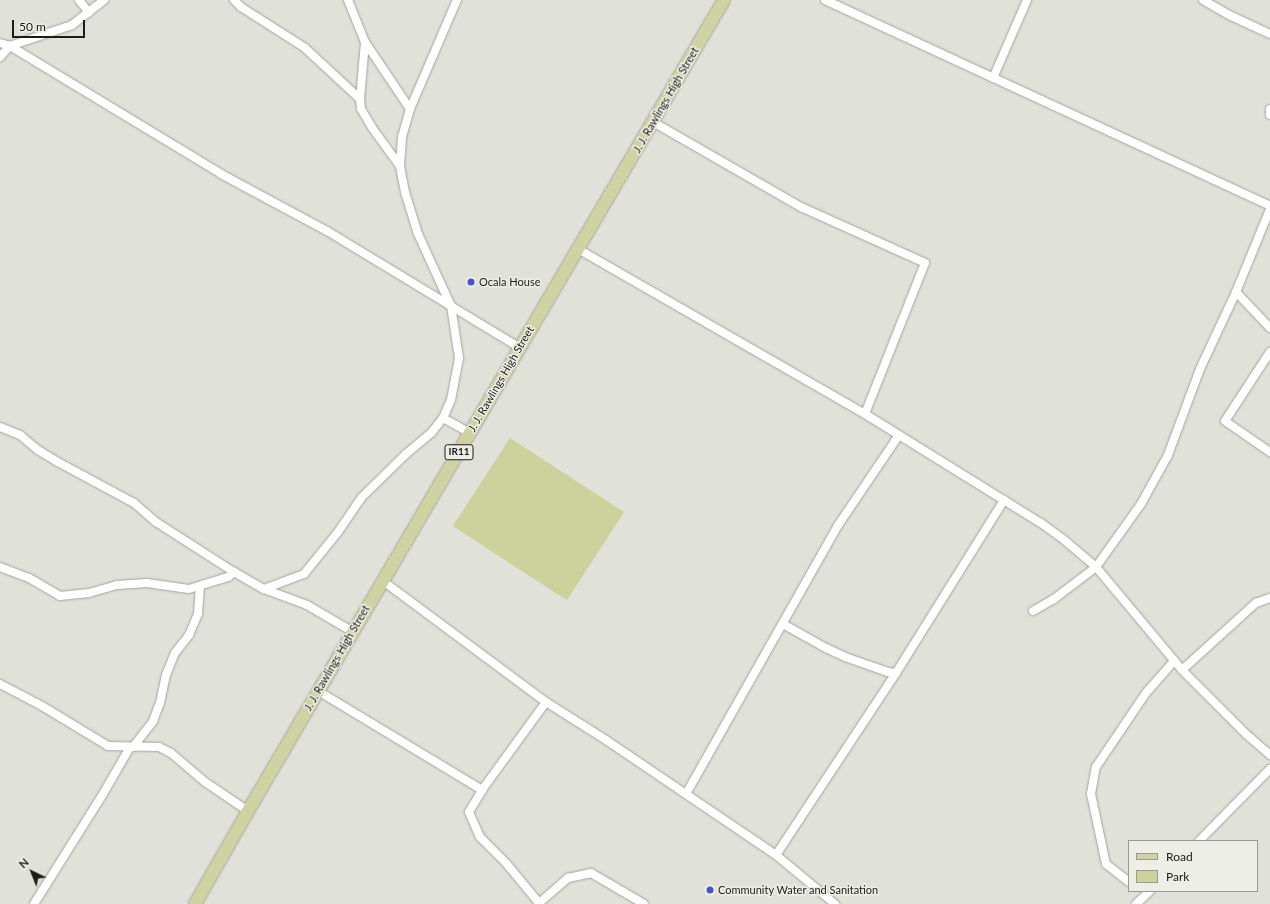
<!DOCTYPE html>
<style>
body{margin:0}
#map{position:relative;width:1270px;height:904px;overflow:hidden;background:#e0e1d8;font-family:Lato,sans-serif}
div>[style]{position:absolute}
.green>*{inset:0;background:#cdd19b;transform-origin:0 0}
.roads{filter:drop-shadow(0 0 1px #a4a59c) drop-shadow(0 0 1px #a4a59c)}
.street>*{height:8px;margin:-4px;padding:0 4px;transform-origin:4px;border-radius:4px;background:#fff}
.primary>*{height:12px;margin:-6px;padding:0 6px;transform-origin:6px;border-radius:6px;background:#d0d3a1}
.dots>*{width:11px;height:11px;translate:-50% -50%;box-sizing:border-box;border:2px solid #edeee5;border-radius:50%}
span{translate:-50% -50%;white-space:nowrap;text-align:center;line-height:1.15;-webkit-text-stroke:3px #edeee5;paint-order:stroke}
.shield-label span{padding:1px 3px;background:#edeee5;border:1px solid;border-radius:3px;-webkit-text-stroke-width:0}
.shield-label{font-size:10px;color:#1b1b18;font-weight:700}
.street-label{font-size:11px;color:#1b1b18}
.poi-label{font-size:11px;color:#1b1b18}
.left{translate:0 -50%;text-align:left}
.legend{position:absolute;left:1128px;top:840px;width:130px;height:52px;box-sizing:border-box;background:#edeee5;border:1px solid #999a93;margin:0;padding:5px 7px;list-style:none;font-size:12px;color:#1b1b18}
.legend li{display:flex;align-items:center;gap:8px;height:20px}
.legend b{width:20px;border:1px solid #999a93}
.north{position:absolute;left:12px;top:852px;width:40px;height:40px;-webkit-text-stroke:3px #edeee5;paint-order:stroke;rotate:317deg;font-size:11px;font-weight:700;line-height:16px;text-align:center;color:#1b1b18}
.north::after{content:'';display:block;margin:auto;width:14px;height:18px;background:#1b1b18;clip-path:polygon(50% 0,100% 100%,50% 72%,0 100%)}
.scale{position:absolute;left:12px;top:20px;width:73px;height:18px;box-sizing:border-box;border:2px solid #1b1b18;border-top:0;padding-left:5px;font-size:12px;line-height:14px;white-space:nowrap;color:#1b1b18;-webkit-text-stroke:3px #edeee5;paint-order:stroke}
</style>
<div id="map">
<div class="green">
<div style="left:510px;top:438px;width:136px;height:105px;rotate:33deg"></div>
</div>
<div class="roads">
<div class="street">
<div style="left:79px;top:0;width:16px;rotate:52deg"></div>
<div style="left:234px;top:0;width:10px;rotate:45deg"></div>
<div style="left:241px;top:7px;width:76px;rotate:32.6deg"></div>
<div style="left:305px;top:48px;width:75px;rotate:42.8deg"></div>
<div style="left:348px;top:0;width:45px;rotate:68deg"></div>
<div style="left:365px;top:42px;width:57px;rotate:95deg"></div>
<div style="left:360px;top:99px;width:10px;rotate:84deg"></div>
<div style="left:361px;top:109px;width:23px;rotate:59deg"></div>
<div style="left:373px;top:129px;width:46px;rotate:53.9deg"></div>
<div style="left:825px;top:0;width:490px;rotate:24.8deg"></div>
<div style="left:1203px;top:0;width:28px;rotate:30deg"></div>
<div style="left:1227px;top:14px;width:47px;rotate:24.9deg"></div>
<div style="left:365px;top:42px;width:81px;rotate:56.1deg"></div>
<div style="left:0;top:43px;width:10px;rotate:17deg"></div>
<div style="left:10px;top:46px;width:247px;rotate:31.2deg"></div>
<div style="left:221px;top:174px;width:120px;rotate:28.3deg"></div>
<div style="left:327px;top:231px;width:226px;rotate:31.2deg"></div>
<div style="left:0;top:57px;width:15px;rotate:-48deg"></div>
<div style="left:10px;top:46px;width:65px;rotate:-18.7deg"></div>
<div style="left:72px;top:25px;width:41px;rotate:-38deg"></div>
<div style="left:993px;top:78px;width:85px;rotate:-66.4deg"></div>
<div style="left:1270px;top:109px;width:6px;rotate:90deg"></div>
<div style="left:653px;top:122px;width:171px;rotate:29.9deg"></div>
<div style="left:801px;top:207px;width:136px;rotate:24.3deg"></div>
<div style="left:925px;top:263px;width:162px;rotate:111.7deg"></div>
<div style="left:578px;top:249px;width:331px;rotate:29.9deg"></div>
<div style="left:865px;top:414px;width:207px;rotate:31.8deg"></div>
<div style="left:1041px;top:523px;width:27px;rotate:36deg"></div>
<div style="left:1063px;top:539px;width:43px;rotate:40.3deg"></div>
<div style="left:1096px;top:567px;width:134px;rotate:50.1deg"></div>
<div style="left:1182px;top:670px;width:91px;rotate:45deg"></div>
<div style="left:1246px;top:734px;width:32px;rotate:41deg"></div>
<div style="left:1236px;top:292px;width:50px;rotate:46.6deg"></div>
<div style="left:1270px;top:352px;width:82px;rotate:123.1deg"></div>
<div style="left:1225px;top:421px;width:55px;rotate:34.6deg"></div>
<div style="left:443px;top:418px;width:31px;rotate:29deg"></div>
<div style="left:0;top:427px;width:22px;rotate:22deg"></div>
<div style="left:20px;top:435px;width:23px;rotate:40deg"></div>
<div style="left:38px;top:450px;width:21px;rotate:31deg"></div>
<div style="left:56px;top:461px;width:89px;rotate:28.3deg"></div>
<div style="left:134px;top:503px;width:29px;rotate:41deg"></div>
<div style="left:156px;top:522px;width:93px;rotate:32.7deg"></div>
<div style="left:234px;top:572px;width:34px;rotate:30deg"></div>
<div style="left:264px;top:589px;width:46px;rotate:20.4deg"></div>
<div style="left:307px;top:605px;width:53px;rotate:30.4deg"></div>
<div style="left:0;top:567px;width:31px;rotate:21deg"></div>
<div style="left:29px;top:578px;width:36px;rotate:30deg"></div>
<div style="left:60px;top:596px;width:29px;rotate:-6deg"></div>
<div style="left:89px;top:593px;width:29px;rotate:-16deg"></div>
<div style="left:117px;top:585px;width:30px;rotate:-4deg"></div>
<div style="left:147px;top:583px;width:42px;rotate:8.1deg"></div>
<div style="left:189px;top:589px;width:41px;rotate:-17.1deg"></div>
<div style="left:228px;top:577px;width:8px;rotate:-40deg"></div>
<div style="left:383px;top:581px;width:203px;rotate:36.6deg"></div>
<div style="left:546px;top:702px;width:71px;rotate:32.3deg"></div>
<div style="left:606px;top:740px;width:205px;rotate:34.1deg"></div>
<div style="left:776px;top:855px;width:77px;rotate:39.7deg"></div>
<div style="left:264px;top:589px;width:43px;rotate:-20.6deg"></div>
<div style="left:304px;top:574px;width:54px;rotate:-51deg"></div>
<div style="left:338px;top:532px;width:42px;rotate:-55.6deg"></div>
<div style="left:362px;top:497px;width:62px;rotate:-44.3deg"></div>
<div style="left:406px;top:454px;width:34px;rotate:-40deg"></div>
<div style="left:432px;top:432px;width:18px;rotate:-52deg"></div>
<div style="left:443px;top:418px;width:20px;rotate:-66deg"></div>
<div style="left:451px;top:400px;width:43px;rotate:-79.2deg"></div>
<div style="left:459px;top:358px;width:53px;rotate:-98.7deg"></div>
<div style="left:451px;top:306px;width:79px;rotate:-114.6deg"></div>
<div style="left:418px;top:234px;width:44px;rotate:-107.2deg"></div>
<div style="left:405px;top:192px;width:26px;rotate:-101deg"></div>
<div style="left:400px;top:166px;width:29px;rotate:-86deg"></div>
<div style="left:402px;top:137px;width:29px;rotate:-74deg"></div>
<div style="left:410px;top:109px;width:119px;rotate:-66.7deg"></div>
<div style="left:1033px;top:611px;width:24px;rotate:-30deg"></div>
<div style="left:1054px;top:599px;width:53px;rotate:-37.3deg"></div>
<div style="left:1096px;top:567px;width:77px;rotate:-54.5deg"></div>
<div style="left:1141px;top:504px;width:56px;rotate:-61.1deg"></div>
<div style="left:1168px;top:455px;width:92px;rotate:-69.6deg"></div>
<div style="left:1200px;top:369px;width:85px;rotate:-64.9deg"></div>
<div style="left:1236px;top:292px;width:90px;rotate:-67.7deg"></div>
<div style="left:783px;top:624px;width:49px;rotate:29.2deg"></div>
<div style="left:826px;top:648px;width:21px;rotate:25deg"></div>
<div style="left:845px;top:657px;width:46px;rotate:19.2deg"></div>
<div style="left:888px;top:672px;width:8px;rotate:7deg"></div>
<div style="left:1182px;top:670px;width:100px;rotate:-42.2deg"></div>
<div style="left:1256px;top:603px;width:15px;rotate:-20deg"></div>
<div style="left:0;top:684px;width:47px;rotate:27.6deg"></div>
<div style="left:42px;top:706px;width:77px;rotate:31.2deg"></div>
<div style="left:108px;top:746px;width:51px;rotate:1.1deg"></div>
<div style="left:159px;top:747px;width:13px;rotate:27deg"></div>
<div style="left:171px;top:753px;width:45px;rotate:40.5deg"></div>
<div style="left:205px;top:782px;width:52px;rotate:34deg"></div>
<div style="left:318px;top:691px;width:192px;rotate:31.1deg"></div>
<div style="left:133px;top:747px;width:33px;rotate:-52deg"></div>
<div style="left:153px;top:721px;width:19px;rotate:-69deg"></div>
<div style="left:160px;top:703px;width:29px;rotate:-78deg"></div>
<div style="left:166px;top:675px;width:24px;rotate:-68deg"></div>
<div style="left:175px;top:653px;width:23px;rotate:-52deg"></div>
<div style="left:189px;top:635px;width:23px;rotate:-67deg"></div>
<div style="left:198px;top:614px;width:28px;rotate:-86deg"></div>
<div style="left:686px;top:794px;width:310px;rotate:-60.5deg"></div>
<div style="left:839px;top:524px;width:107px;rotate:-56deg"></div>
<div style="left:1199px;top:841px;width:101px;rotate:-45.4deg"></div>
<div style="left:776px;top:855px;width:218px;rotate:-56.6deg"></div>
<div style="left:896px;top:673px;width:204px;rotate:-58deg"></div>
<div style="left:1129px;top:882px;width:29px;rotate:-142deg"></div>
<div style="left:1106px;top:864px;width:72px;rotate:-102.1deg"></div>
<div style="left:1091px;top:794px;width:27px;rotate:-80deg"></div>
<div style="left:1096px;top:767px;width:89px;rotate:-56deg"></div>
<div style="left:1146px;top:693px;width:43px;rotate:-48.8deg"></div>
<div style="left:539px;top:903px;width:52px;rotate:-129.5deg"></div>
<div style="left:506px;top:863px;width:37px;rotate:-135deg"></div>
<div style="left:480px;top:837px;width:27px;rotate:-114deg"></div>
<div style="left:469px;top:812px;width:26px;rotate:-59deg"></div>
<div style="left:482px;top:790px;width:109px;rotate:-54deg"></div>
<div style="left:34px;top:904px;width:130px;rotate:-57.9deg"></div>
<div style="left:103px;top:794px;width:54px;rotate:-60.1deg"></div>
<div style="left:538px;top:904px;width:40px;rotate:-41deg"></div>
<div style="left:568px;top:878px;width:24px;rotate:-12deg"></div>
<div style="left:591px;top:873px;width:61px;rotate:30.3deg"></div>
<div style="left:1136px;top:904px;width:19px;rotate:-43deg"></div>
</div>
<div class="primary">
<div style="left:195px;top:904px;width:107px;rotate:-60.3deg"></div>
<div style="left:248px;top:811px;width:940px;rotate:-59.59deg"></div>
</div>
</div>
<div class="dots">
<div style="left:471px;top:282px;background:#4655c9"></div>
<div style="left:710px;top:890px;background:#4655c9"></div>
</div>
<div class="shield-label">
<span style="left:459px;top:452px">IR11</span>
</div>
<div class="street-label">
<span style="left:666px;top:100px;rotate:-60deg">J. J. Rawlings High Street</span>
<span style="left:501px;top:379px;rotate:-60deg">J. J. Rawlings High Street</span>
<span style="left:337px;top:658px;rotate:-60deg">J. J. Rawlings High Street</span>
</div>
<div class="poi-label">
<span class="left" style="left:479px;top:282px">Ocala House</span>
<span class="left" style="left:718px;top:890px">Community Water and Sanitation</span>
</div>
<ul class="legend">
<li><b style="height:5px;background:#d0d3a1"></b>Road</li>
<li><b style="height:11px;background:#cdd19b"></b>Park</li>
</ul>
<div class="north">N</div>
<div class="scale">50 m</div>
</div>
